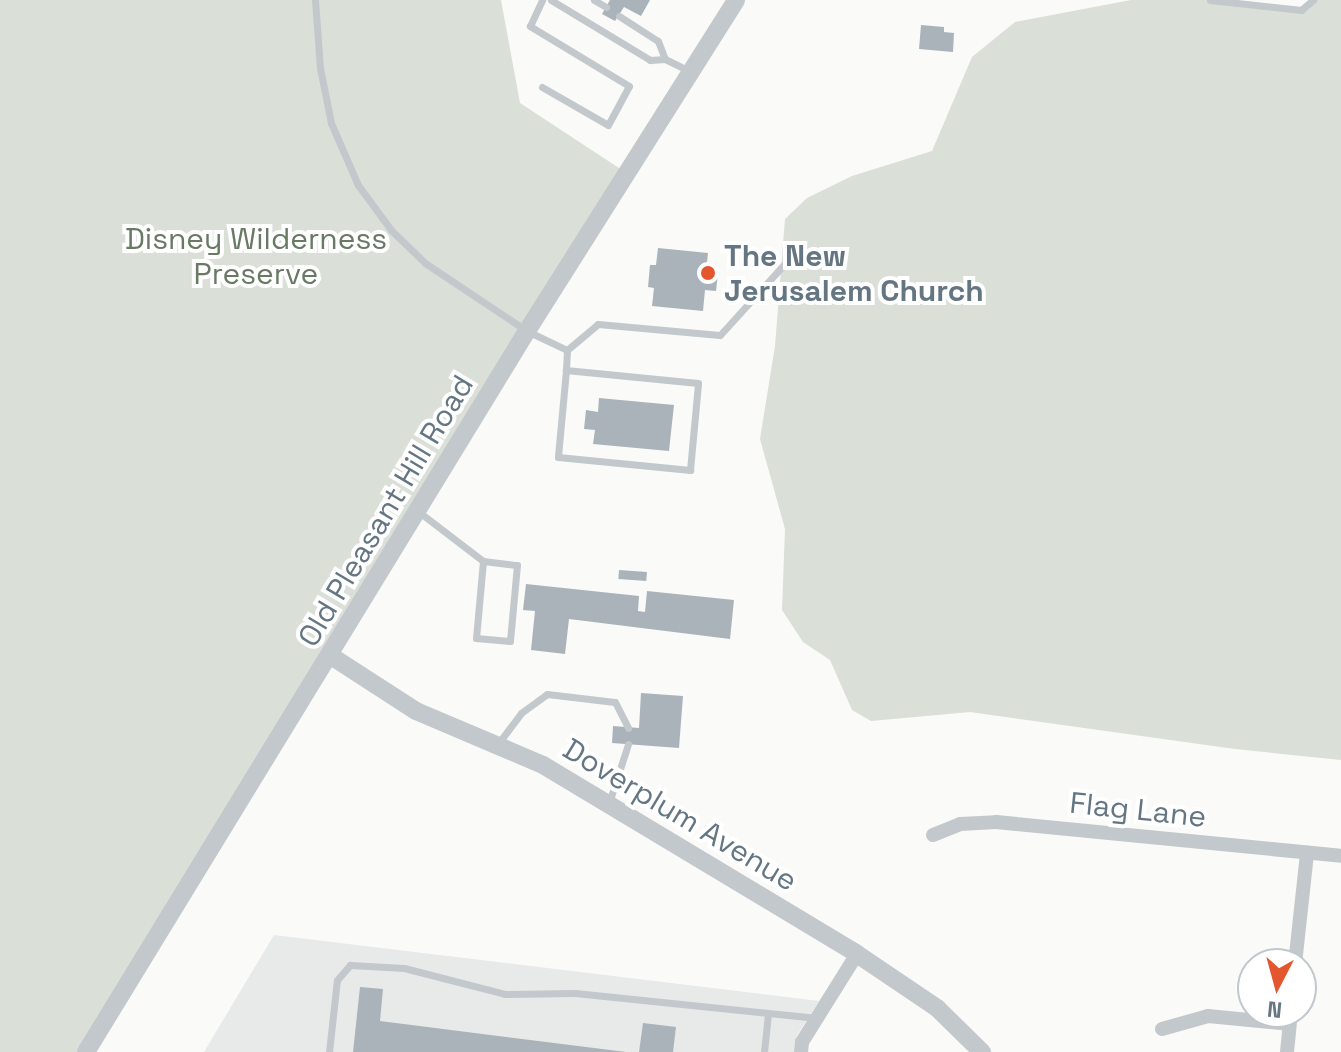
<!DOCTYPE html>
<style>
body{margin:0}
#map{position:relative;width:1341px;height:1052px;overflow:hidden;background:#fafaf8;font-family:"Space Grotesk",sans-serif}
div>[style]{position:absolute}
.built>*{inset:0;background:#e8e9e9}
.green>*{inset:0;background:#dadfd7}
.building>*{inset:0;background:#aab3b9;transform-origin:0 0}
.service>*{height:7px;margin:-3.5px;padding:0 3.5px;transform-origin:3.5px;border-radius:3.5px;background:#c3c8cc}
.minor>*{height:14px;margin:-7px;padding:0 7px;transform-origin:7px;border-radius:7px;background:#c3c8cc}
.tertiary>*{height:18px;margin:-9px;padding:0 9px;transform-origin:9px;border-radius:9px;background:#c3c8cc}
.dots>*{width:22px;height:22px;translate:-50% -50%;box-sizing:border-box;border:4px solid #fff;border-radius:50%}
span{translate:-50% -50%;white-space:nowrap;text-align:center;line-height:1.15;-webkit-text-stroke:8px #fff;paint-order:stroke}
.park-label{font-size:30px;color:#687a64}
.poi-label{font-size:30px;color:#657683;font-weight:700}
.left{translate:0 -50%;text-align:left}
.street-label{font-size:30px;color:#657683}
.north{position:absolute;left:1237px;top:948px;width:80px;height:80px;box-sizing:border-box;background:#fff;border:2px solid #c1c8cd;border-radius:50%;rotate:186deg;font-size:22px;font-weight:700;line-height:32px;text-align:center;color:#657683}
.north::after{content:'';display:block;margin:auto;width:28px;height:36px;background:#e4572e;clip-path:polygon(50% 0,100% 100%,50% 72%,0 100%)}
</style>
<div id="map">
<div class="built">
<div style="clip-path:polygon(274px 935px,819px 1001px,796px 1037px,794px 1052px,204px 1052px)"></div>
</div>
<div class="green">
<div style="clip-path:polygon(0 0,501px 0,520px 103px,622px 170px,77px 1052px,0 1052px)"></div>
<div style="clip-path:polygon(1131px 0,1210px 0,1299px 9px,1310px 0,1341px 0,1341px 760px,1235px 749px,970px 712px,871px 721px,852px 710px,830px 660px,803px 642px,782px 610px,785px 529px,760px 439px,775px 346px,785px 219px,807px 198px,852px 176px,932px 151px,972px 57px,1015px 22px)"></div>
</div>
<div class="building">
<div style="clip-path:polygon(610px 0,650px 0,641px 16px,624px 7px,615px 21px,602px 14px)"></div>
<div style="clip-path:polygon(921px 25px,944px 27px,944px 32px,954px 33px,953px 52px,919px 49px)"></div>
<div style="clip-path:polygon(658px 248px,708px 253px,706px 272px,718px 273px,716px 291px,705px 290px,703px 311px,652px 306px,654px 288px,648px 287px,650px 265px,656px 265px)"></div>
<div style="clip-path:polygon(599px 398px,674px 405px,669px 451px,593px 444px,595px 430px,584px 429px,586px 410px,598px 412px)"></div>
<div style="left:619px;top:570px;width:28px;height:9px;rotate:4deg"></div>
<div style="clip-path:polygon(526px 584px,639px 596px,638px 611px,645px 612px,647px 591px,734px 600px,730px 639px,569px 619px,565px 654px,531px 650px,535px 611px,523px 610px)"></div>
<div style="clip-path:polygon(641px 693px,683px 696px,679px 748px,612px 743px,613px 726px,639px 728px)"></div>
<div style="clip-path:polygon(360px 987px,383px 989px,380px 1021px,626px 1052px,353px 1052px)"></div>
<div style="clip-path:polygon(643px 1023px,676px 1027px,673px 1052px,639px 1052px)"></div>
</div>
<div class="service">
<div style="left:315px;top:0;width:68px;rotate:85.8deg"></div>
<div style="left:320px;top:68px;width:56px;rotate:78.7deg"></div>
<div style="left:331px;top:123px;width:68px;rotate:66.5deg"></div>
<div style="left:358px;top:185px;width:56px;rotate:53.7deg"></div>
<div style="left:391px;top:230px;width:47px;rotate:44.1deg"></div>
<div style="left:425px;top:263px;width:123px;rotate:33.7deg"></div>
<div style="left:527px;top:331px;width:44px;rotate:25.4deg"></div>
<div style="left:567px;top:350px;width:20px;rotate:93deg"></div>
<div style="left:566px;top:370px;width:87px;rotate:95.3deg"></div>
<div style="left:558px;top:457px;width:133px;rotate:5.6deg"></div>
<div style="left:690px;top:470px;width:87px;rotate:-84.7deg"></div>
<div style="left:698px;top:383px;width:133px;rotate:-174.4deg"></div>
<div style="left:551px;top:0;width:116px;rotate:31.2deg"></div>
<div style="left:650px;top:60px;width:15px;rotate:-4deg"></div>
<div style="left:665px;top:59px;width:28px;rotate:26deg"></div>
<div style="left:594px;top:0;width:14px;rotate:30deg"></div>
<div style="left:1210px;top:0;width:92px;rotate:6.3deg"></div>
<div style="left:1301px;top:10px;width:16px;rotate:-40deg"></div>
<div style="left:619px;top:16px;width:46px;rotate:32.7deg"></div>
<div style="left:658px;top:41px;width:19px;rotate:69deg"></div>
<div style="left:542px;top:87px;width:76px;rotate:29.9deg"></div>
<div style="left:608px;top:125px;width:44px;rotate:-61.7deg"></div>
<div style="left:629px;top:86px;width:116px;rotate:-148.8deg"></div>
<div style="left:530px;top:26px;width:29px;rotate:-65deg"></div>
<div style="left:567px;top:350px;width:40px;rotate:-40deg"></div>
<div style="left:598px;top:324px;width:122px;rotate:5.2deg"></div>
<div style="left:720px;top:335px;width:100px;rotate:-47.8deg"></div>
<div style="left:419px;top:512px;width:81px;rotate:37.4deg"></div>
<div style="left:483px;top:561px;width:34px;rotate:7deg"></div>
<div style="left:517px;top:565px;width:76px;rotate:95.3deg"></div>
<div style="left:510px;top:641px;width:34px;rotate:-175deg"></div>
<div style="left:476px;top:638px;width:77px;rotate:-84.8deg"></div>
<div style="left:497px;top:745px;width:40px;rotate:-53deg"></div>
<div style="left:521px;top:713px;width:32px;rotate:-36deg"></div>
<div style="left:547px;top:694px;width:68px;rotate:6.7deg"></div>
<div style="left:615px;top:702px;width:29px;rotate:63deg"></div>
<div style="left:609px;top:803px;width:62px;rotate:-72.1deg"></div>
<div style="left:329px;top:1052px;width:72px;rotate:-83.7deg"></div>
<div style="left:337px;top:980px;width:20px;rotate:-49deg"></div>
<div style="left:350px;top:965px;width:54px;rotate:3.2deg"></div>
<div style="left:404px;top:968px;width:104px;rotate:14.4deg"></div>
<div style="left:505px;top:994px;width:70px;rotate:-0.8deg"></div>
<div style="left:575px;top:993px;width:241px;rotate:5.9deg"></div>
<div style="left:764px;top:1052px;width:37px;rotate:-84deg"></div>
</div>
<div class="minor">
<div style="left:933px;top:835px;width:29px;rotate:-22deg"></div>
<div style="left:960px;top:824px;width:36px;rotate:-3deg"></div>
<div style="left:996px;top:822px;width:347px;rotate:5.6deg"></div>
<div style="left:1295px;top:964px;width:112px;rotate:-83.8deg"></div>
<div style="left:1162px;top:1029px;width:48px;rotate:-15.8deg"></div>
<div style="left:1208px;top:1016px;width:81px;rotate:5.6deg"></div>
<div style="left:801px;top:1052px;width:10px;rotate:-84deg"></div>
<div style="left:802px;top:1042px;width:104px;rotate:-58deg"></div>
<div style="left:1287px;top:1052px;width:40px;rotate:-84.3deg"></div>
</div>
<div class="tertiary">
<div style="left:331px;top:656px;width:101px;rotate:32.9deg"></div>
<div style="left:416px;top:711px;width:138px;rotate:23deg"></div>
<div style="left:543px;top:765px;width:366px;rotate:31deg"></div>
<div style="left:857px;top:954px;width:97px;rotate:34deg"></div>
<div style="left:937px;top:1008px;width:63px;rotate:44.4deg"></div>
<div style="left:86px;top:1052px;width:845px;rotate:-58.55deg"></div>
<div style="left:527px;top:331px;width:391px;rotate:-57.7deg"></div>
</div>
<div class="dots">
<div style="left:708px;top:273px;background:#e4572e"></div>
</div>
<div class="park-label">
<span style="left:256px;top:256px">Disney Wilderness<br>Preserve</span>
</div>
<div class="poi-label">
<span class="left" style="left:724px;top:273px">The New<br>Jerusalem Church</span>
</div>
<div class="street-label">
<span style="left:386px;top:511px;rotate:-59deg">Old Pleasant Hill Road</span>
<span style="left:1138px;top:810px;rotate:6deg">Flag Lane</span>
<span style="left:680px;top:815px;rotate:31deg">Doverplum Avenue</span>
</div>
<div class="north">N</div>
</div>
